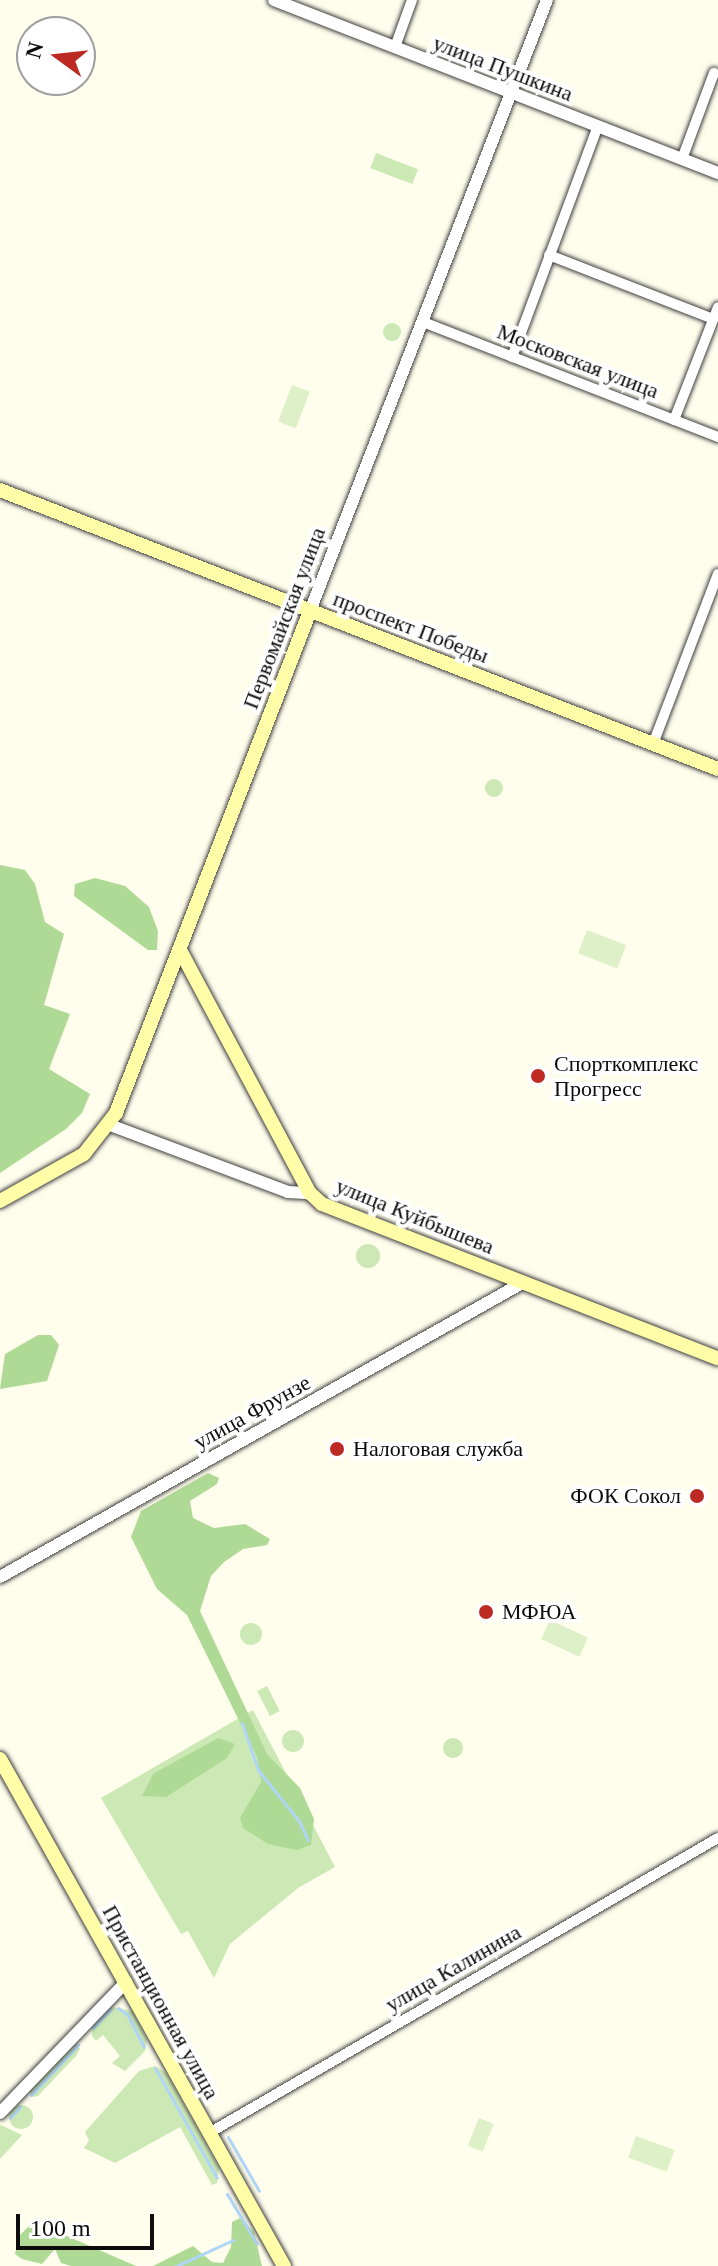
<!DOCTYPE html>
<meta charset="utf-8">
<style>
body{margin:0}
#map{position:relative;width:718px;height:2266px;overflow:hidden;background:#fffdec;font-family:Georgia,serif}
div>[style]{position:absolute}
.green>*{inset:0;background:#cce9b5;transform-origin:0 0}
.round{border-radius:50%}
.forest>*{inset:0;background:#aeda95}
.pitch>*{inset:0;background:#def0c7;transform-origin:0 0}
.stream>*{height:3px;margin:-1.5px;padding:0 1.5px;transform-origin:1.5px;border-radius:1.5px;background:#b0d6f7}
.roads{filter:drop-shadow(0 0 2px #3f3f3f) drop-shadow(0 0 2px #3f3f3f)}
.minor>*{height:10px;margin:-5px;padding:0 5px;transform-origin:5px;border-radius:5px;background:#fff}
.tertiary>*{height:12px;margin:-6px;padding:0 6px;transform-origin:6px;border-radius:6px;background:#fff}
.secondary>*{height:14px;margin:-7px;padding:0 7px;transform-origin:7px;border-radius:7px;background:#fffda7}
.dots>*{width:22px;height:22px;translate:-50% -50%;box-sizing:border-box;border:4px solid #fff;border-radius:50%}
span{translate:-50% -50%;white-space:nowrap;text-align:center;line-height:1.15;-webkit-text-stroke:8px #fff;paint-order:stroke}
.street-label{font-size:22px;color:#0c0c0c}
.poi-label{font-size:22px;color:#0c0c0c}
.left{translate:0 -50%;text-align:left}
.right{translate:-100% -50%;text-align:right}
.north{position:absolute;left:16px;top:16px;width:80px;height:80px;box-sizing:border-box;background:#fff;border:2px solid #9e9e9e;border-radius:50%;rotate:285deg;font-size:22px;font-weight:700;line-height:32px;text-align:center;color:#0c0c0c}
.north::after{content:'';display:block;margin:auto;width:28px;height:36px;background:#bd2a23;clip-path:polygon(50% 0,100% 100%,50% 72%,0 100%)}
.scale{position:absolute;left:16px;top:2214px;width:138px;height:36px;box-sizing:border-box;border:4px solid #0c0c0c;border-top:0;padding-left:10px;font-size:24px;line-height:28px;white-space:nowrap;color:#0c0c0c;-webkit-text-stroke:6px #fff;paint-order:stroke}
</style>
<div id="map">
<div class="green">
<div style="left:376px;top:153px;width:45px;height:16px;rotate:21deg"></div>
<div class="round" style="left:383px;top:323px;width:18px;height:18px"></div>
<div class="round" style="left:485px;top:779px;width:18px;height:18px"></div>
<div class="round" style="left:356px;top:1244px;width:24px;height:24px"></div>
<div class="round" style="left:240px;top:1623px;width:22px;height:22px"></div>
<div style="left:267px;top:1686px;width:28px;height:11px;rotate:63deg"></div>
<div style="clip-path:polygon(253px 1710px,335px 1867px,298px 1888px,230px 1944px,214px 1978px,188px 1931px,181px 1934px,101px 1798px)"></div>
<div class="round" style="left:282px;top:1730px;width:22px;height:22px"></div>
<div class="round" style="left:443px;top:1738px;width:20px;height:20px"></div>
<div style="clip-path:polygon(112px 2007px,132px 2011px,147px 2040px,145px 2051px,125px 2071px,112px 2063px,120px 2056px,103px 2035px,96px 2041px,92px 2036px,92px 2024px)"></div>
<div style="clip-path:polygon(75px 2043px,80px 2049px,76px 2056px,38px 2096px,32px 2097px,29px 2090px)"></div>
<div style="clip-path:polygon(155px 2066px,166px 2073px,219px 2168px,217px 2183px,212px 2185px,180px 2127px,115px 2163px,84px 2148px,89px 2141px,85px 2132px,139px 2071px)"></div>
<div class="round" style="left:9px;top:2105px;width:24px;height:24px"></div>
<div style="clip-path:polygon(1px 2125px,22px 2135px,0 2159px,0 2126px)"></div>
</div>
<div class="forest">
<div style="clip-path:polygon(0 865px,25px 870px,35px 884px,45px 922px,64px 934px,44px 1005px,70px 1014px,49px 1069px,90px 1094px,82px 1113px,66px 1129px,0 1173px)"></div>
<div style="clip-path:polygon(95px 878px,125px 886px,149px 907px,158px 931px,157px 950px,148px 950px,74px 896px,75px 884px)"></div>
<div style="clip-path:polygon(38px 1335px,51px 1335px,59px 1345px,47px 1381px,0 1389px,5px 1354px)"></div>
<div style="clip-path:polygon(208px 1473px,219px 1478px,217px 1484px,190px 1501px,193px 1518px,214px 1528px,245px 1524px,270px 1539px,267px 1545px,243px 1549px,224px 1562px,211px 1576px,200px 1611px,267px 1754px,300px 1788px,314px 1819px,311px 1845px,297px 1850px,268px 1844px,243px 1828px,240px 1818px,261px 1782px,257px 1757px,187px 1615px,157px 1589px,131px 1537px,141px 1511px)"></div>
<div style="clip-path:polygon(218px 1738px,235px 1744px,227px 1758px,166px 1797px,142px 1796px,153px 1774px)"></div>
<div style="clip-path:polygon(240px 2218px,254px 2232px,262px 2266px,153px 2266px,193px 2246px,212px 2262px,223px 2263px,231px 2247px,232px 2222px)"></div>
<div style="clip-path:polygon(33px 2222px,37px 2223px,136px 2266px,71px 2266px,61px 2263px,55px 2249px,42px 2264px,22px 2259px,15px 2254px,19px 2236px)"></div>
</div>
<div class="pitch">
<div style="left:292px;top:385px;width:19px;height:39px;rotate:21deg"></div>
<div style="left:587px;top:930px;width:42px;height:25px;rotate:21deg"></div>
<div style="left:550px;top:1620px;width:42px;height:21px;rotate:25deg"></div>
<div style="left:479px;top:2118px;width:16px;height:30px;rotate:22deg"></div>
<div style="left:636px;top:2136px;width:41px;height:23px;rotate:20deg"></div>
</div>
<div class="stream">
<div style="left:242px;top:1723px;width:50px;rotate:71.2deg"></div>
<div style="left:258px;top:1770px;width:65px;rotate:51.2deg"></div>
<div style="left:299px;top:1821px;width:21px;rotate:65deg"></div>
<div style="left:118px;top:2008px;width:11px;rotate:34deg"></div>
<div style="left:127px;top:2014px;width:37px;rotate:63deg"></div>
<div style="left:93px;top:2028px;width:26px;rotate:-47deg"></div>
<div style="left:155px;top:2068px;width:126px;rotate:60.6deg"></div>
<div style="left:31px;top:2095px;width:69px;rotate:-46.8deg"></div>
<div style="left:10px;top:2118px;width:15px;rotate:-48deg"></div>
<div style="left:228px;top:2137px;width:62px;rotate:60.1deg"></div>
<div style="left:227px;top:2194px;width:58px;rotate:59deg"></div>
<div style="left:176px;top:2266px;width:63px;rotate:-24.5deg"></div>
</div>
<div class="roads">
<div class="minor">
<div style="left:395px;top:47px;width:50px;rotate:-70.1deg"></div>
<div style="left:682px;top:159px;width:92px;rotate:-69.6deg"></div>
<div style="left:549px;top:255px;width:176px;rotate:21.3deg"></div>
<div style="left:423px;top:322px;width:317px;rotate:21.3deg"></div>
<div style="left:512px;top:357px;width:246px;rotate:-69.6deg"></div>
<div style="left:674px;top:420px;width:121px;rotate:-68.7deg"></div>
<div style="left:653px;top:744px;width:182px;rotate:-69.1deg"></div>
<div style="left:209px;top:2133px;width:588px;rotate:-30.1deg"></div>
</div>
<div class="tertiary">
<div style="left:274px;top:0;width:477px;rotate:21.3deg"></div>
<div style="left:310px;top:611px;width:655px;rotate:-68.8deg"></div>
<div style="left:110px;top:1125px;width:190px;rotate:20.6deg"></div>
<div style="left:288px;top:1192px;width:22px;rotate:3deg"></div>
<div style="left:0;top:1577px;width:601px;rotate:-29.38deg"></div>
<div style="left:0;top:2113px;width:182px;rotate:-46.1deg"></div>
</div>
<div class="secondary">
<div style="left:0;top:490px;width:770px;rotate:21.24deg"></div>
<div style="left:180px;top:950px;width:276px;rotate:61.9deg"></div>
<div style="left:310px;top:1193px;width:16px;rotate:43deg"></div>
<div style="left:322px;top:1204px;width:425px;rotate:21.3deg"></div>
<div style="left:0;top:1201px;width:96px;rotate:-29.2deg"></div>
<div style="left:84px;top:1154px;width:52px;rotate:-52deg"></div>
<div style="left:116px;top:1113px;width:538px;rotate:-68.87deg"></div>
<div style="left:0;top:1759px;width:581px;rotate:60.74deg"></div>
</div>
</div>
<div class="dots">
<div style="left:538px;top:1076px;background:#bd2a23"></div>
<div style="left:337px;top:1449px;background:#bd2a23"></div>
<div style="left:697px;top:1496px;background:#bd2a23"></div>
<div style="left:486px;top:1612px;background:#bd2a23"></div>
</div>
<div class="street-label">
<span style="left:503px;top:68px;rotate:21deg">улица Пушкина</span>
<span style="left:578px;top:361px;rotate:21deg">Московская улица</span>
<span style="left:284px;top:618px;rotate:-69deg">Первомайская улица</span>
<span style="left:411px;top:627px;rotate:21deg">проспект Победы</span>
<span style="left:415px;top:1216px;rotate:22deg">улица Куйбышева</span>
<span style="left:252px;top:1412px;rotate:-29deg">улица Фрунзе</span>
<span style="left:453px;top:1968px;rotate:-30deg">улица Калинина</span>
<span style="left:161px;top:2002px;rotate:61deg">Пристанционная улица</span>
</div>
<div class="poi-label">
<span class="left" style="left:554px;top:1076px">Спорткомплекс<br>Прогресс</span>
<span class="left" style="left:353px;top:1449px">Налоговая служба</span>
<span class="right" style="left:681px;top:1496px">ФОК Сокол</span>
<span class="left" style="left:502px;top:1612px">МФЮА</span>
</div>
<div class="north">N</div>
<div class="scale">100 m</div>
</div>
